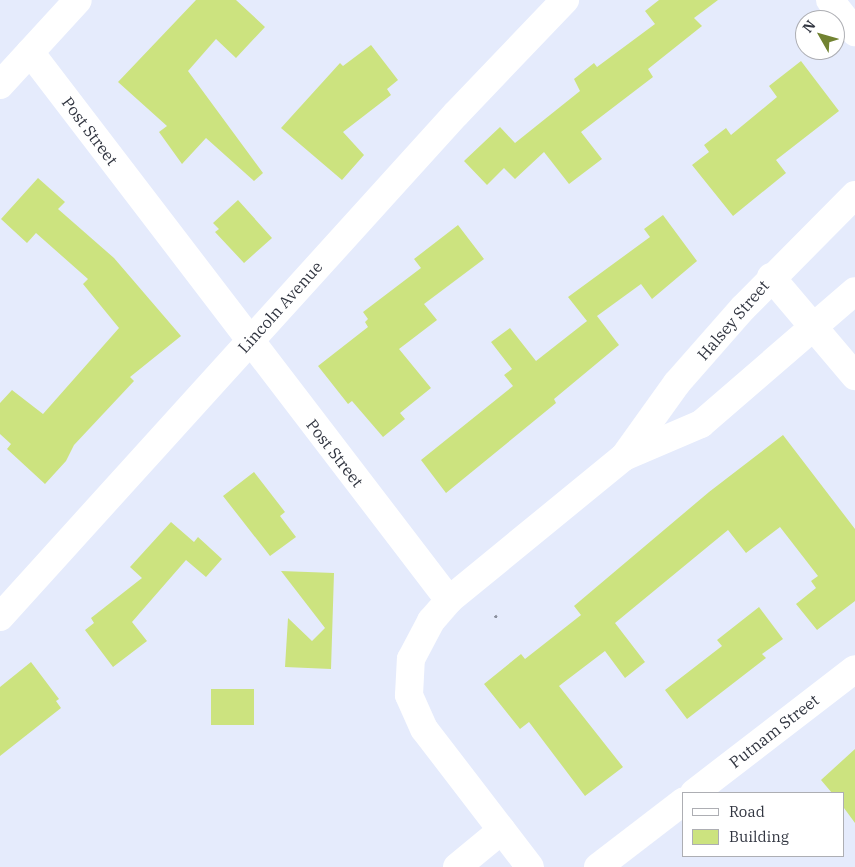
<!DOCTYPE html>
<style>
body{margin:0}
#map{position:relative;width:855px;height:867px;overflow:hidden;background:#e5ebfc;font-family:"IBM Plex Serif",serif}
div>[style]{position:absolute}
.building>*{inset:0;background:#cce37f;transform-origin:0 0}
.path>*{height:3px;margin-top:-1.5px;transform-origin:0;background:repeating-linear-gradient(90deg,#8b909e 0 2.5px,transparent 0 6.5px)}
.minor>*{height:28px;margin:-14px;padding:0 14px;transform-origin:14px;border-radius:14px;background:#fff}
span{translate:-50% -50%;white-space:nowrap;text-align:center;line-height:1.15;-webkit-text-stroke:4px #fff;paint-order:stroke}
.street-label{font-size:16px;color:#313540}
.legend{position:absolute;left:682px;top:792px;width:162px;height:65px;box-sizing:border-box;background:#fff;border:1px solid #adaeb3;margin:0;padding:6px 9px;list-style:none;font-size:15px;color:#313540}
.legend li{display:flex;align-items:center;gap:10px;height:25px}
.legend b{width:25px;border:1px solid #adaeb3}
.north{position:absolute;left:795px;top:10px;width:50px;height:50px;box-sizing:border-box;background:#fff;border:1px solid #adaeb3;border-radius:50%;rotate:308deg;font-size:14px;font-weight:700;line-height:20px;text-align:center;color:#313540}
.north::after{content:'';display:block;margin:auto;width:18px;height:22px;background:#718231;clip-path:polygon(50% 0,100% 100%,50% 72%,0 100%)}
</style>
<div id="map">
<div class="building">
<div style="clip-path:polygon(196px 0,236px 0,265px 27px,236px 58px,216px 39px,188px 71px,263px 173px,254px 181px,206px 138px,182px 164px,159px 132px,167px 126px,118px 82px)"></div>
<div style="clip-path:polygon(659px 0,718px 0,694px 18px,702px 26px,648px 69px,653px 77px,581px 132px,602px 159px,569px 184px,544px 152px,515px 179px,504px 168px,487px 185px,464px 161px,500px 127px,515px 143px,580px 91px,574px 79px,594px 63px,597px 67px,655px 24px,645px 11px)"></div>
<div style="clip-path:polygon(371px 45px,398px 80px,387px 89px,391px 95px,343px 132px,364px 155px,342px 180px,281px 128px,340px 63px,343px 66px)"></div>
<div style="clip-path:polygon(801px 61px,839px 111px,776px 160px,786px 173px,733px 216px,692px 165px,709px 152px,704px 145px,726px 128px,731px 135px,777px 97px,769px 86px)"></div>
<div style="clip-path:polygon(38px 178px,65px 202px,58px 209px,114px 258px,181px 336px,130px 377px,134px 381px,74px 445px,66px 461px,45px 484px,7px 449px,11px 444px,0 434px,0 403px,12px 390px,43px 414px,119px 328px,83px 284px,88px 279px,36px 233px,27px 243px,1px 219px)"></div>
<div style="clip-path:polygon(238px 200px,272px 238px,244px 263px,215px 232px,219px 229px,213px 223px)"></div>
<div style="clip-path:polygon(663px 215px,697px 261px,652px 299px,641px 284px,597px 316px,619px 345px,554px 399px,556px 403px,446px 493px,421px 460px,513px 386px,504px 375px,512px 369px,491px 342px,510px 328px,536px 361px,587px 321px,568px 297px,650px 237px,644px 229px)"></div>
<div style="clip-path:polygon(458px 225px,484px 259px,424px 304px,437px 320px,399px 349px,431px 388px,400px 413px,405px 419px,383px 437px,352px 401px,348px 404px,318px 366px,368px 327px,365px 322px,368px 319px,363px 312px,421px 268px,414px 259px)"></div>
<div style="clip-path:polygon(783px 435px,855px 529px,855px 601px,817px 630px,796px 604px,816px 588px,811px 581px,818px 576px,780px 527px,746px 553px,728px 530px,615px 623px,645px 662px,625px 678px,605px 651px,559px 686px,623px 767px,585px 796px,529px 722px,520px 729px,484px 684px,521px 654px,525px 659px,581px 615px,574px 606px,709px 492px)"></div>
<div style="clip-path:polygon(254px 472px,285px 512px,280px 516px,296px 537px,270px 556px,223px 496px)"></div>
<div style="clip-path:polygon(171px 522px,194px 542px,198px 537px,222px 559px,206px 577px,186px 560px,132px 622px,147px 641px,113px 667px,85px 630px,94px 623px,91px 618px,142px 578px,130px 567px)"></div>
<div style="clip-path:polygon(281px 571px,334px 573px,331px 669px,285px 667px,288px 618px,312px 641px,325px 628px)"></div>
<div style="clip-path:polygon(759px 607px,783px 639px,762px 654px,766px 658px,687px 719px,665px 690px,722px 646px,717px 640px)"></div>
<div style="clip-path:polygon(31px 662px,59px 699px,56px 701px,61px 708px,0 756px,0 687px)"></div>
<div style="left:211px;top:689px;width:43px;height:36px"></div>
<div style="clip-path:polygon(855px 749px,855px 823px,844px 808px,844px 793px,832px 793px,821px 780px)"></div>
</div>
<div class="path">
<div style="left:495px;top:615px;width:4px;rotate:56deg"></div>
</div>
<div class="minor">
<div style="left:830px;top:0;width:41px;rotate:52deg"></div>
<div style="left:30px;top:52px;width:690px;rotate:52.6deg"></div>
<div style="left:0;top:85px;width:115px;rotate:-47.5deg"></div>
<div style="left:771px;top:277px;width:130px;rotate:49.7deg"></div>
<div style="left:624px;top:457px;width:84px;rotate:-23.2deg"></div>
<div style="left:701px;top:424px;width:203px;rotate:-40.8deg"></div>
<div style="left:0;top:617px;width:679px;rotate:-47.81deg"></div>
<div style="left:456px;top:114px;width:158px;rotate:-46.3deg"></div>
<div style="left:694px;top:793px;width:203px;rotate:-37.6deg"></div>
<div style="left:457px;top:867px;width:58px;rotate:-39.4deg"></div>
<div style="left:530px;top:867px;width:174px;rotate:-127.5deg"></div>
<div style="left:424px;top:729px;width:37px;rotate:-114deg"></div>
<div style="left:409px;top:695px;width:36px;rotate:-87deg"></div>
<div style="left:411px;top:659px;width:43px;rotate:-62.2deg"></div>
<div style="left:431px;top:621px;width:28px;rotate:-49deg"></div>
<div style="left:449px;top:600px;width:226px;rotate:-39.3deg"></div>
<div style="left:624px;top:457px;width:91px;rotate:-54.4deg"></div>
<div style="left:677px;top:383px;width:100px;rotate:-48.7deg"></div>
<div style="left:743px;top:308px;width:159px;rotate:-45.3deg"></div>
<div style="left:598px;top:867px;width:108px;rotate:-37.5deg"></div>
</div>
<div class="street-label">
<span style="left:90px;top:131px;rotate:53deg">Post Street</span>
<span style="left:280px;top:307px;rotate:-48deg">Lincoln Avenue</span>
<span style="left:733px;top:320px;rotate:-49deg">Halsey Street</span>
<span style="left:335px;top:453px;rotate:52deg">Post Street</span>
<span style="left:774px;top:731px;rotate:-38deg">Putnam Street</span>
</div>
<ul class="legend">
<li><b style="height:6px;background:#fff"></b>Road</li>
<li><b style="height:14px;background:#cce37f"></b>Building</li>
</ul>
<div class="north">N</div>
</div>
